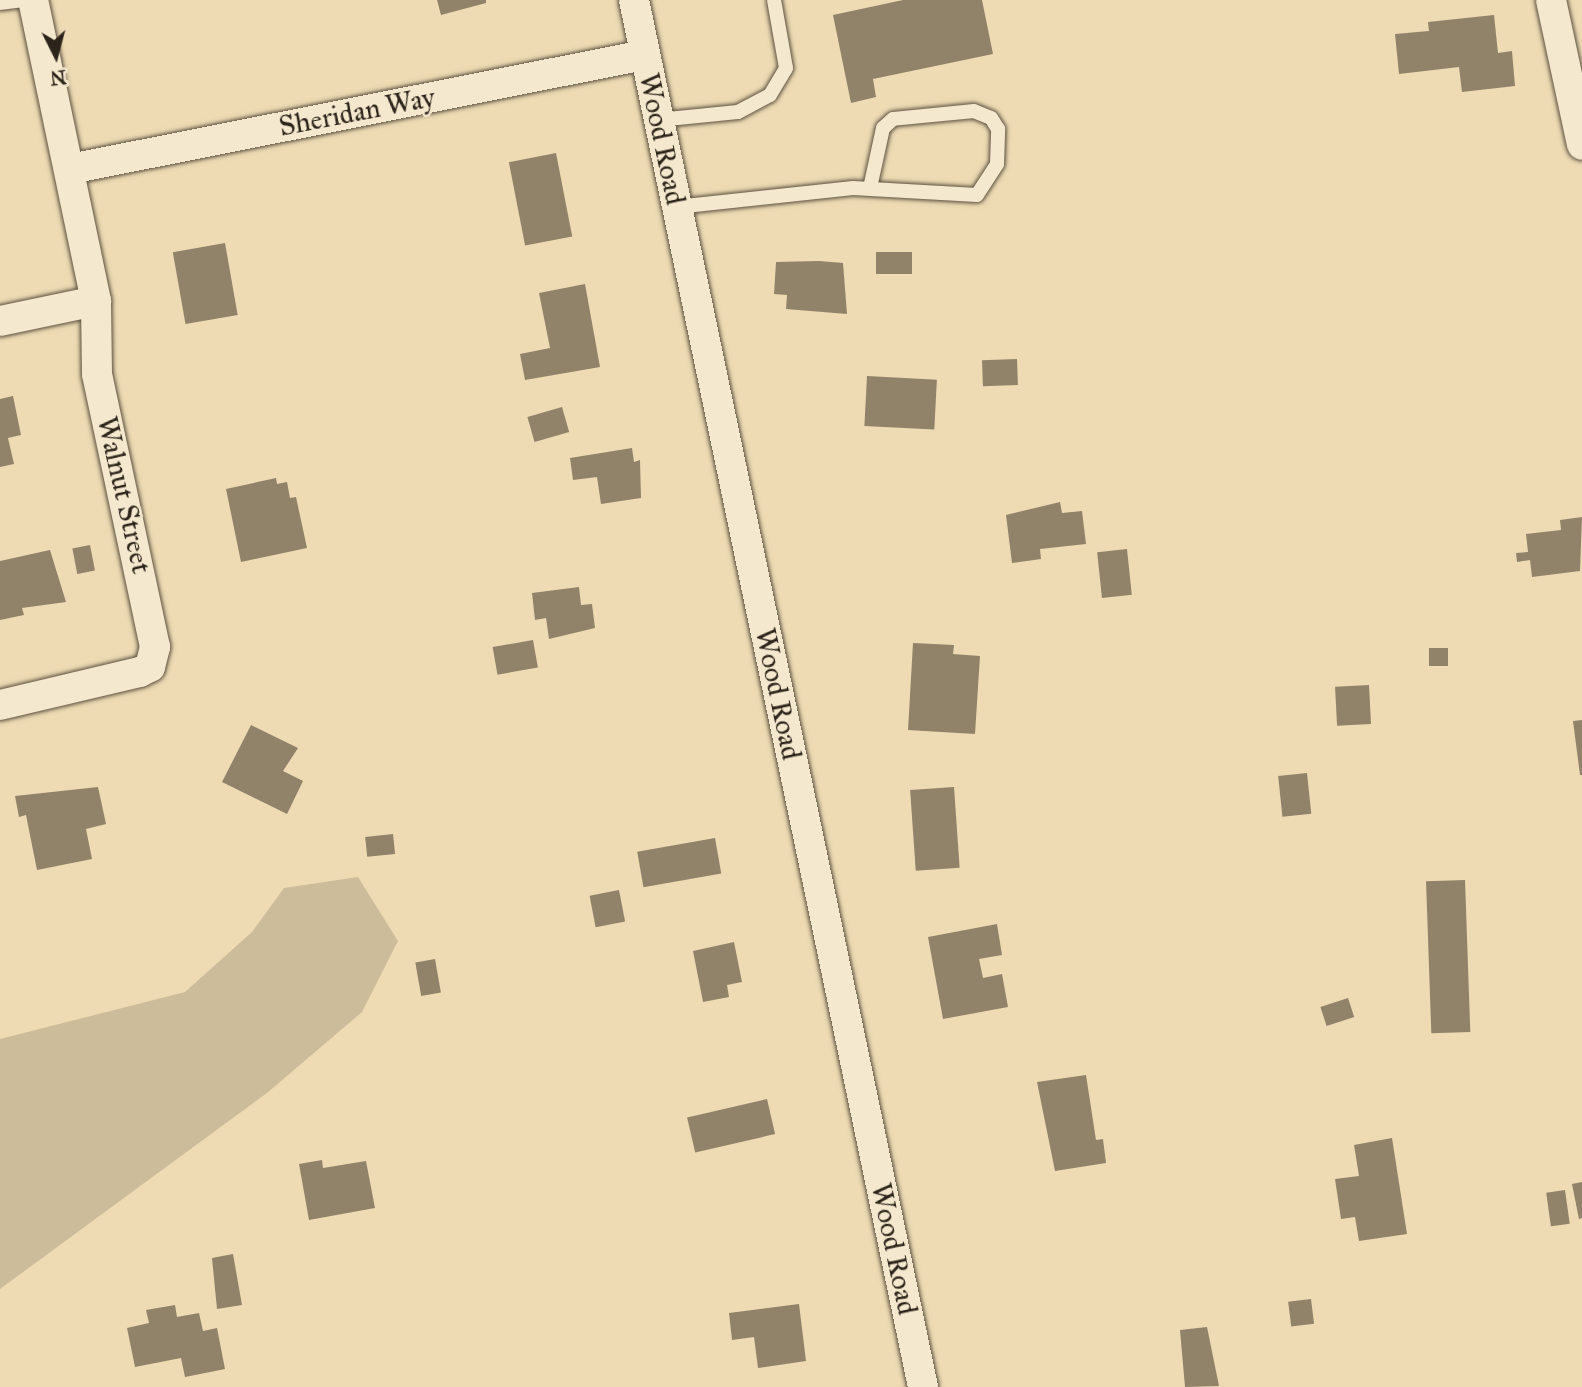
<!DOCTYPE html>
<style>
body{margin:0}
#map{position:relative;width:1582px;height:1387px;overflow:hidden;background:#eedbb4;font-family:"IM FELL Great Primer",serif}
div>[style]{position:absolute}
.green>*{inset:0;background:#cdbc9a}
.building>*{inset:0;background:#91836a;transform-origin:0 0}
.roads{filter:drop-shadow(0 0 2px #5c5240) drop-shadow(0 0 2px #5c5240)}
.lane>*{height:14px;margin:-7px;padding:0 7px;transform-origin:7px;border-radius:7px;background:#f4e8ce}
.street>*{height:30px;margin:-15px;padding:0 15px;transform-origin:15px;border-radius:15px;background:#f4e8ce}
span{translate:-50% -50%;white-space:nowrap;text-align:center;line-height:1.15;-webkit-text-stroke:5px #f4e8ce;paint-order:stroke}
.street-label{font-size:28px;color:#2c241a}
.north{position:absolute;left:21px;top:21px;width:70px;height:70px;-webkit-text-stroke:5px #f4e8ce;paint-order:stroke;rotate:174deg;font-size:19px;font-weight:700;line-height:28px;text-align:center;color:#2c241a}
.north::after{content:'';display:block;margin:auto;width:24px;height:32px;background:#2c241a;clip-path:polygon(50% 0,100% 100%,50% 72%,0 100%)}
</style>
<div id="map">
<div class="green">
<div style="clip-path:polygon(358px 877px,398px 941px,362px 1012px,267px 1093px,0 1289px,0 1039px,185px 992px,252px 932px,284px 888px)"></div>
</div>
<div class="building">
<div style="clip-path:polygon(437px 0,486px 0,486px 3px,441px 15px)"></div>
<div style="clip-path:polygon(903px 0,982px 0,993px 54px,873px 79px,876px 97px,851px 103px,833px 15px)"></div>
<div style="clip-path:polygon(1494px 15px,1498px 53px,1512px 51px,1515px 86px,1462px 92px,1459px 67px,1399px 74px,1395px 34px,1429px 31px,1428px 22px)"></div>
<div style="left:556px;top:153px;width:85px;height:48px;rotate:79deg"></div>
<div style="left:225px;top:243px;width:73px;height:53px;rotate:80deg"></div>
<div style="left:876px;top:252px;width:36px;height:22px"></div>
<div style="clip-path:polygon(819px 261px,843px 263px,847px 314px,786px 309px,787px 295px,774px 294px,776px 262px)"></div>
<div style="clip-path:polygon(585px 284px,600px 367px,525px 380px,520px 354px,550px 348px,539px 293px)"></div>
<div style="left:1017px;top:359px;width:26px;height:35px;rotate:88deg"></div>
<div style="left:867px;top:376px;width:70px;height:50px;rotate:3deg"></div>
<div style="clip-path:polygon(13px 396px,21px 435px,8px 438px,14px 464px,0 467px,0 399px)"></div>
<div style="left:562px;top:407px;width:26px;height:36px;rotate:74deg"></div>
<div style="clip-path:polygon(632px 448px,634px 462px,640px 460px,641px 498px,601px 504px,597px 477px,573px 480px,570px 458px)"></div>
<div style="clip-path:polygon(276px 478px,277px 484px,287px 482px,290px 498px,296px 497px,307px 548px,241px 562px,226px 489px)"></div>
<div style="clip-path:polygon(1060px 502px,1062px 513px,1082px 511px,1086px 544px,1040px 549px,1041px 559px,1012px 563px,1006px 515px)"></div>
<div style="clip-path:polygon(1582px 517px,1580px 571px,1532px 577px,1530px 560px,1517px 562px,1516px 553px,1528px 552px,1526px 534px,1561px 530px,1560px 520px)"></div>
<div style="left:90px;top:545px;width:26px;height:18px;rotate:79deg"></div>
<div style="left:1127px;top:549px;width:46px;height:30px;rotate:84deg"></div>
<div style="clip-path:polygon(50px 550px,66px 602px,22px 608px,24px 615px,0 620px,0 561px)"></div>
<div style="clip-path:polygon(579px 587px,581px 605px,592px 604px,595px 628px,549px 639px,546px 618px,535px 620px,532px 593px)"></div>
<div style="left:533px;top:640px;width:28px;height:41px;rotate:80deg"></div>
<div style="clip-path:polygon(913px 643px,954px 645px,953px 654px,980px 656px,975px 734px,908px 730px)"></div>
<div style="left:1429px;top:648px;width:19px;height:18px"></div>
<div style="left:1369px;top:685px;width:39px;height:34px;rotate:87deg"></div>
<div style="clip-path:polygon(1582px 720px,1582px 775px,1580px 775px,1573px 721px)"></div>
<div style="clip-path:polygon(251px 725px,298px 748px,283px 771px,303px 781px,287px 814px,222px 782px)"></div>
<div style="left:1307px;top:773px;width:41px;height:29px;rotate:84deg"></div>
<div style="clip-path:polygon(98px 787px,106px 824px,86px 829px,92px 859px,37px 870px,26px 815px,19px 817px,15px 796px)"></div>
<div style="left:954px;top:787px;width:81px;height:44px;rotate:86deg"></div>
<div style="left:393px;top:834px;width:20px;height:28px;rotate:84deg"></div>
<div style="left:715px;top:838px;width:36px;height:79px;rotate:80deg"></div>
<div style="left:1465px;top:880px;width:152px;height:39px;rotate:88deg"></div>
<div style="left:619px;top:890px;width:32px;height:30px;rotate:79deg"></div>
<div style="clip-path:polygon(997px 924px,1002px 955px,979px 959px,983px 978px,1002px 974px,1008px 1007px,943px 1019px,928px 937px)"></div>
<div style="clip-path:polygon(734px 942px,742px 982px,727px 985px,729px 997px,703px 1002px,693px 951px)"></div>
<div style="left:435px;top:959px;width:34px;height:20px;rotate:80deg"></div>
<div style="left:1348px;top:998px;width:20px;height:29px;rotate:72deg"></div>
<div style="clip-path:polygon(1086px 1075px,1096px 1140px,1103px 1139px,1106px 1163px,1055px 1171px,1037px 1082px)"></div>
<div style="left:767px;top:1099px;width:36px;height:82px;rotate:77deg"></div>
<div style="clip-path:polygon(1392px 1138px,1407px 1234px,1359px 1241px,1355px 1217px,1341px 1219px,1335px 1179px,1359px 1176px,1354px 1145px)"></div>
<div style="clip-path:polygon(322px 1160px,323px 1168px,366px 1161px,375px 1208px,309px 1220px,299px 1164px)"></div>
<div style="clip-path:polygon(1582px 1182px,1582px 1218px,1579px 1219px,1572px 1184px)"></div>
<div style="left:1565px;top:1190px;width:34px;height:19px;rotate:82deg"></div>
<div style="clip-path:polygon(233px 1254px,242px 1305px,217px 1309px,212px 1258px)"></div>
<div style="left:1311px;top:1299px;width:25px;height:23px;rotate:83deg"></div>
<div style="clip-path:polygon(799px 1304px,806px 1361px,758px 1368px,754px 1337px,732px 1340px,729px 1313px)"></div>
<div style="clip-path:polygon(175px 1305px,177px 1317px,199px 1313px,203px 1331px,217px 1328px,225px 1369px,185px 1377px,181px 1358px,135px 1367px,127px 1328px,149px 1323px,146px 1310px)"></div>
<div style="clip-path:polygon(1207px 1327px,1219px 1386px,1185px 1387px,1180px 1330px)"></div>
</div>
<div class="roads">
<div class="lane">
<div style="left:0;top:3px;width:23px;rotate:-7deg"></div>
<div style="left:658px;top:120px;width:80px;rotate:-5.7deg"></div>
<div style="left:738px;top:112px;width:36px;rotate:-28deg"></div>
<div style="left:770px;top:95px;width:31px;rotate:-59deg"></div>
<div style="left:786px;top:68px;width:69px;rotate:-100deg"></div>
<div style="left:676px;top:207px;width:178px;rotate:-6.1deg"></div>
<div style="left:853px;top:188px;width:124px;rotate:3.2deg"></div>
<div style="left:977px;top:195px;width:37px;rotate:-57deg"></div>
<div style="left:997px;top:164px;width:35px;rotate:-88deg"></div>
<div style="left:998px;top:129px;width:13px;rotate:-122deg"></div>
<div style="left:991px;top:118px;width:18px;rotate:-158deg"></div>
<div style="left:974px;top:111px;width:81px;rotate:174.4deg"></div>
<div style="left:893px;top:119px;width:13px;rotate:138deg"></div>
<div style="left:883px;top:128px;width:61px;rotate:102.2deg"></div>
</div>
<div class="street">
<div style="left:634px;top:0;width:1417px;rotate:78.23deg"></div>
<div style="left:1551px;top:0;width:148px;rotate:77.9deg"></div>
<div style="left:70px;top:169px;width:585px;rotate:-11.23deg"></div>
<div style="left:0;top:321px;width:98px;rotate:-11.8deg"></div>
<div style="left:0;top:705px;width:144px;rotate:-13.3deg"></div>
<div style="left:140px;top:672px;width:11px;rotate:-27deg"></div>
<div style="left:150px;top:667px;width:21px;rotate:-76deg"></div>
<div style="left:155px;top:647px;width:279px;rotate:-102deg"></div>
<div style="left:97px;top:374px;width:73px;rotate:-90.8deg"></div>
<div style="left:96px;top:301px;width:308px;rotate:-101.8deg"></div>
</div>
</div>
<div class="street-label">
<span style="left:357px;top:112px;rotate:-11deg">Sheridan Way</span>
<span style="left:662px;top:139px;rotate:78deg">Wood Road</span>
<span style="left:124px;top:495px;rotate:77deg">Walnut Street</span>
<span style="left:778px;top:694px;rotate:78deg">Wood Road</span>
<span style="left:894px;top:1249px;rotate:78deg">Wood Road</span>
</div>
<div class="north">N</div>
</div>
